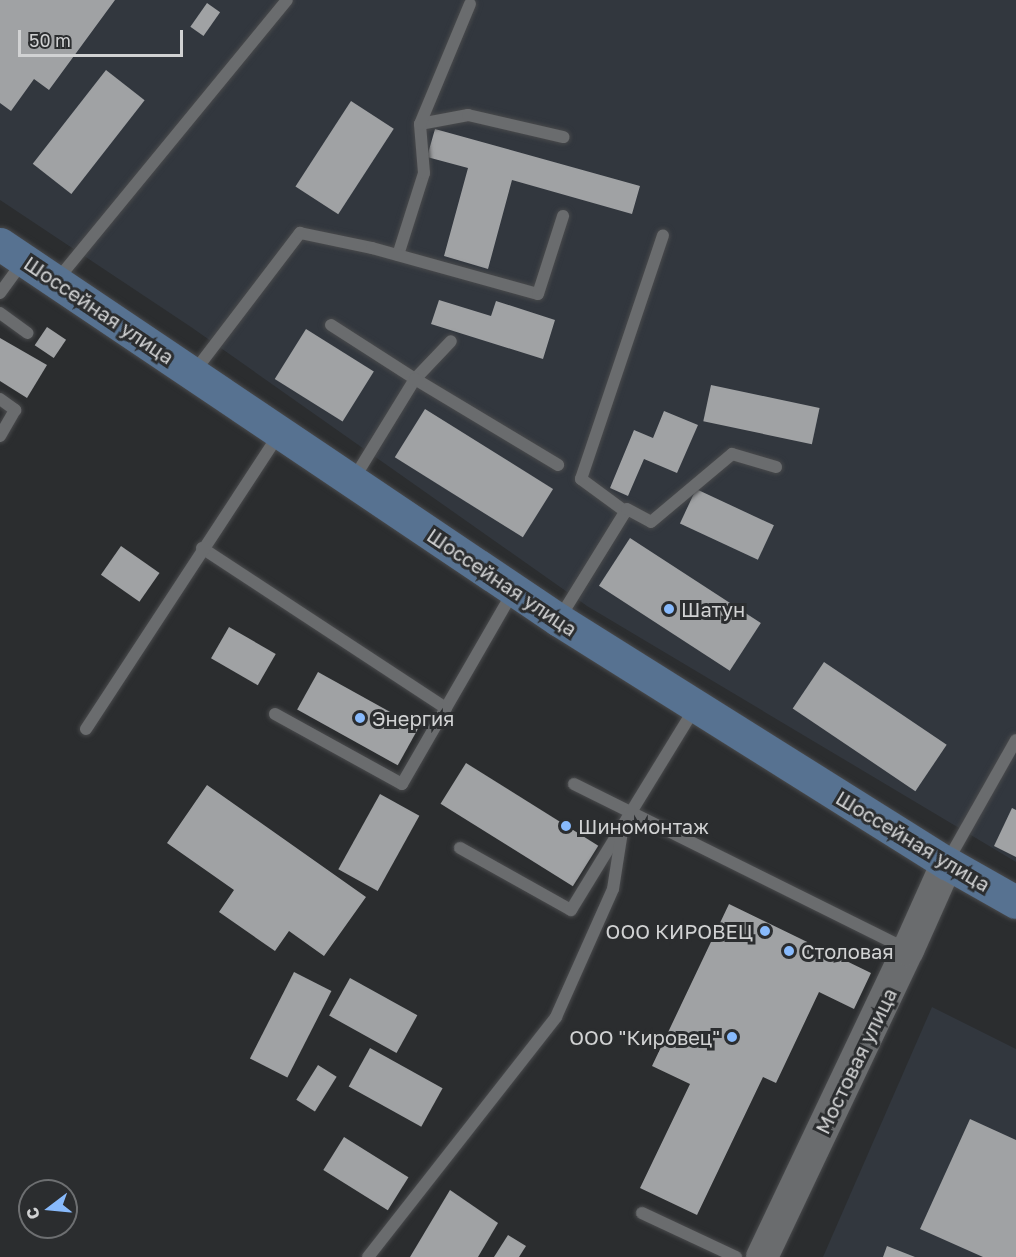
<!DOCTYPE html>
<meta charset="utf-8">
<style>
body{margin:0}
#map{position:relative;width:1016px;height:1257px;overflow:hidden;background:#2b2d2f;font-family:"Golos Text",sans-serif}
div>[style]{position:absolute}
.built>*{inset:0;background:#32373e}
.building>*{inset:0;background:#a0a2a4;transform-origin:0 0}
.roads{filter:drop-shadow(0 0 2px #494a4c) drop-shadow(0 0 2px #494a4c)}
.service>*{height:12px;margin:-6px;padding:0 6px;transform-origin:6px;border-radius:6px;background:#6a6c6e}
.tertiary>*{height:32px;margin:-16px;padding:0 16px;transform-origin:16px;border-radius:16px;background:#6a6c6e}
.secondary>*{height:33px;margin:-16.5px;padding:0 16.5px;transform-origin:16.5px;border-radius:16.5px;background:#577291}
.dots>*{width:16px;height:16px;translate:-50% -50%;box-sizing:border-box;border:3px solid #2b2d2f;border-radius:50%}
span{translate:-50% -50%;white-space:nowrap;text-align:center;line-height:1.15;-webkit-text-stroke:6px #2b2d2f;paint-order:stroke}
.street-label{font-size:20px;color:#d1d2d3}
.poi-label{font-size:20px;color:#d1d2d3}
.left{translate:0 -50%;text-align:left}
.right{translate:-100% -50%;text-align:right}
.north{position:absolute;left:18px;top:1179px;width:60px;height:60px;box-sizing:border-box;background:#2b2d2f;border:2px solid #6d6f71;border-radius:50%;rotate:254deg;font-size:16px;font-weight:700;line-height:24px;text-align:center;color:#d1d2d3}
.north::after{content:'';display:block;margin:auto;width:21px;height:27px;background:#88bafc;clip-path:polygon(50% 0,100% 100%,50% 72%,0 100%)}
.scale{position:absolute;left:18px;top:30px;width:165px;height:27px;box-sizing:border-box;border:3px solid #d1d2d3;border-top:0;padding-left:8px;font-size:18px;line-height:21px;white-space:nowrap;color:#d1d2d3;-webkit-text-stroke:4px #2b2d2f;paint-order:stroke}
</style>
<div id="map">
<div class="built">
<div style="clip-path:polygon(0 0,1016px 0,1016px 862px,587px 606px,191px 327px,0 200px)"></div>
<div style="clip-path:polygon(932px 1007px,1016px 1049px,1016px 1257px,823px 1257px)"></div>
</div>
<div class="building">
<div style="clip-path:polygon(0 0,115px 0,49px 90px,34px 79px,11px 111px,0 103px)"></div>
<div style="left:207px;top:3px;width:16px;height:29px;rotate:35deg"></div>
<div style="left:106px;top:70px;width:49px;height:119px;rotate:38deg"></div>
<div style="left:351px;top:101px;width:51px;height:102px;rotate:33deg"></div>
<div style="clip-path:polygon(435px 129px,640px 186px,632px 214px,512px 180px,488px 269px,444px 256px,468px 168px,427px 157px)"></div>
<div style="clip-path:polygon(439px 300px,491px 316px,496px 301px,555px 320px,543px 359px,431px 324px)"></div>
<div style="left:47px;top:327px;width:23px;height:22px;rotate:34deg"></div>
<div style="left:306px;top:329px;width:80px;height:59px;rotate:32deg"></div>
<div style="clip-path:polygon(0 338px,47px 365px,27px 398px,0 381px)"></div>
<div style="left:711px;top:385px;width:111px;height:37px;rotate:12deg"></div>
<div style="left:425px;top:409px;width:151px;height:57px;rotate:32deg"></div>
<div style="clip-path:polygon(664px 411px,698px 425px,677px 473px,644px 459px,628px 496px,610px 488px,634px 430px,653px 438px)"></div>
<div style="left:696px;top:489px;width:86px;height:38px;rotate:25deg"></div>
<div style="left:630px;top:538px;width:156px;height:57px;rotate:33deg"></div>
<div style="left:121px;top:546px;width:47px;height:35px;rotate:35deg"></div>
<div style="left:229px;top:627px;width:54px;height:36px;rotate:30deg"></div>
<div style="left:824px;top:662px;width:148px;height:56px;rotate:34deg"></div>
<div style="left:318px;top:672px;width:115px;height:43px;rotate:29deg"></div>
<div style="left:466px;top:763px;width:156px;height:48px;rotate:32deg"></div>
<div style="clip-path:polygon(207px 785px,366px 897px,324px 956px,289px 931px,275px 951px,219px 912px,234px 890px,167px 843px)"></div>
<div style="left:380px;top:794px;width:45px;height:86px;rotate:29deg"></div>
<div style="clip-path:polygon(1012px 808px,1016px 810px,1016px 857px,994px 846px)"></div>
<div style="clip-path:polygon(729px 904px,871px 973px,854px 1009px,819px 992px,776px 1083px,763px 1077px,697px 1215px,640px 1188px,690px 1084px,652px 1066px)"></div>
<div style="left:294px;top:972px;width:42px;height:97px;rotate:27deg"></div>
<div style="left:350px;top:978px;width:77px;height:43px;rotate:29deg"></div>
<div style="left:370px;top:1048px;width:83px;height:44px;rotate:29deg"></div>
<div style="left:318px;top:1065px;width:22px;height:41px;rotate:32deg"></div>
<div style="clip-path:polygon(970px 1119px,1016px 1140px,1016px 1257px,983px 1257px,920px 1229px)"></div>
<div style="left:344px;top:1137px;width:76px;height:39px;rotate:32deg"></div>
<div style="clip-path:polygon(450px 1190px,498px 1223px,478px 1257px,410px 1257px)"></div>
<div style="clip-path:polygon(508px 1235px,526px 1246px,519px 1257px,494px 1257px)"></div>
<div style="clip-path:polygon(887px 1246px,915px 1257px,883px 1257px)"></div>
</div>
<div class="roads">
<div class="service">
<div style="left:420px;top:124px;width:49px;rotate:-10.6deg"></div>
<div style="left:468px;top:115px;width:98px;rotate:13deg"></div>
<div style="left:398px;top:255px;width:86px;rotate:-72.4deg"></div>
<div style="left:424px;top:173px;width:49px;rotate:-94.7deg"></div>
<div style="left:420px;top:124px;width:130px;rotate:-67.4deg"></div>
<div style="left:57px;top:280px;width:362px;rotate:-50.6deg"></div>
<div style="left:0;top:293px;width:39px;rotate:-54deg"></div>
<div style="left:0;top:313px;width:34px;rotate:36deg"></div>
<div style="left:331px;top:325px;width:100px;rotate:32.7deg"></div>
<div style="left:415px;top:379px;width:52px;rotate:-46.5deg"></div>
<div style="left:194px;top:372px;width:175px;rotate:-52.7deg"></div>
<div style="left:300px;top:233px;width:74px;rotate:11.8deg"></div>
<div style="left:372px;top:248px;width:172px;rotate:15.5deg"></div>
<div style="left:538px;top:294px;width:82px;rotate:-72.2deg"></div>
<div style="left:0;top:399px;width:19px;rotate:36deg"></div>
<div style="left:15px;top:410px;width:30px;rotate:120deg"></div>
<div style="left:353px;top:480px;width:119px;rotate:-58.5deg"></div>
<div style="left:415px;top:379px;width:167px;rotate:31deg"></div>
<div style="left:626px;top:512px;width:56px;rotate:-143.7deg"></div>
<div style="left:581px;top:479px;width:257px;rotate:-71.4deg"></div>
<div style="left:202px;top:548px;width:292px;rotate:33.3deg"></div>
<div style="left:559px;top:619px;width:129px;rotate:-58.3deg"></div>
<div style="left:627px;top:509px;width:27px;rotate:28deg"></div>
<div style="left:651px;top:522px;width:106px;rotate:-40deg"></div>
<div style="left:732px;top:454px;width:46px;rotate:16.5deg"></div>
<div style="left:275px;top:714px;width:145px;rotate:28.9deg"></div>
<div style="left:402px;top:784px;width:222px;rotate:-60deg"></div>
<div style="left:86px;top:729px;width:354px;rotate:-56.8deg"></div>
<div style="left:574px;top:784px;width:373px;rotate:26.4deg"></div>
<div style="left:460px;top:848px;width:127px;rotate:29.2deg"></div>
<div style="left:571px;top:910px;width:237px;rotate:-58.5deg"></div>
<div style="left:947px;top:862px;width:140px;rotate:-60.5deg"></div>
<div style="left:642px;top:1213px;width:104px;rotate:25.1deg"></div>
<div style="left:368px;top:1257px;width:305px;rotate:-51.9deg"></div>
<div style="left:556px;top:1017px;width:140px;rotate:-66deg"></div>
<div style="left:613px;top:889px;width:65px;rotate:-81.1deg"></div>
</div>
<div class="tertiary">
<div style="left:762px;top:1257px;width:340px;rotate:-64.6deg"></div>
<div style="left:908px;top:950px;width:95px;rotate:-65.9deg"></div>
</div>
<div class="secondary">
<div style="left:0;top:244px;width:674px;rotate:33.93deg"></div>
<div style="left:559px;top:620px;width:458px;rotate:32.1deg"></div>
<div style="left:947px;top:863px;width:79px;rotate:29.5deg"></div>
</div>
</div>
<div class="dots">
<div style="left:669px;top:609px;background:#88bafc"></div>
<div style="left:360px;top:718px;background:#88bafc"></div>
<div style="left:566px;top:826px;background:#88bafc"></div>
<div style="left:765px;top:931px;background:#88bafc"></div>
<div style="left:789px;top:951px;background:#88bafc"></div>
<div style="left:732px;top:1037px;background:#88bafc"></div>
</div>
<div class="street-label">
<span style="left:99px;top:310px;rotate:34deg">Шоссейная улица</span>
<span style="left:502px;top:582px;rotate:34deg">Шоссейная улица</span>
<span style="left:913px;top:841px;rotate:31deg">Шоссейная улица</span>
<span style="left:856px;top:1061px;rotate:-64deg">Мостовая улица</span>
</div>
<div class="poi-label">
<span class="left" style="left:681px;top:609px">Шатун</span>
<span class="left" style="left:372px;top:718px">Энергия</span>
<span class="left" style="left:578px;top:826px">Шиномонтаж</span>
<span class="right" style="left:753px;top:931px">ООО КИРОВЕЦ</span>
<span class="left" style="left:801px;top:951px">Столовая</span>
<span class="right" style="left:720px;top:1037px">ООО "Кировец"</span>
</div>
<div class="north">С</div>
<div class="scale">50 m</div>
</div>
